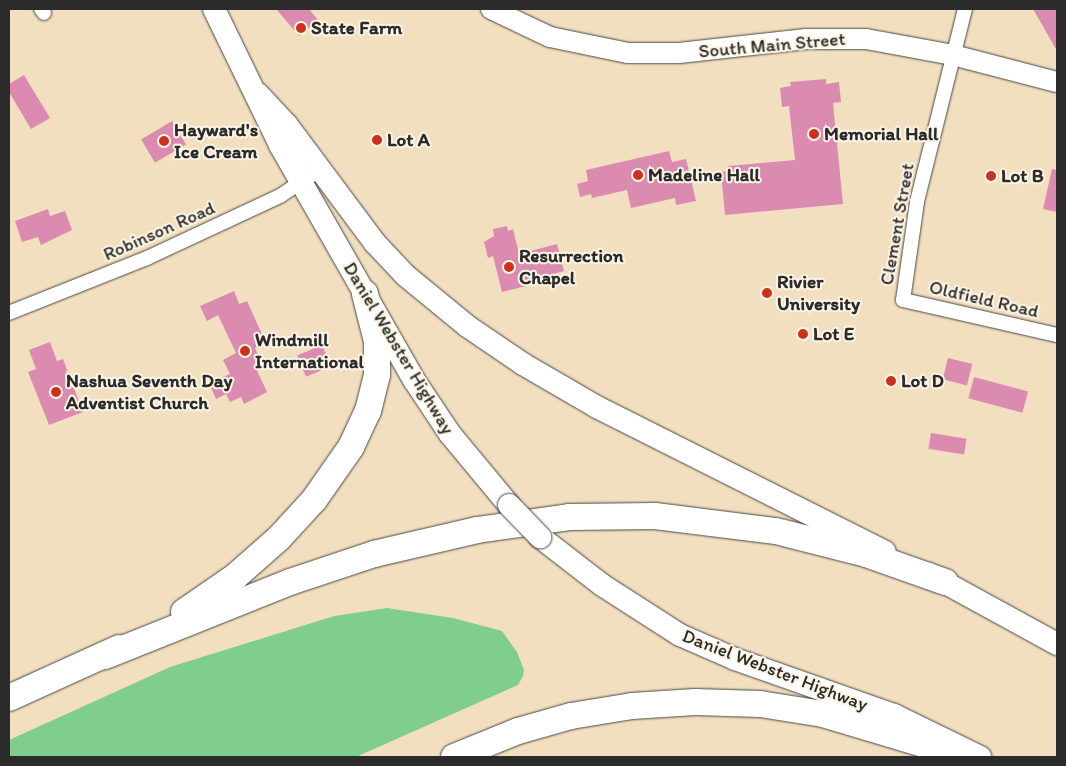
<!DOCTYPE html>
<style>
body{margin:0}
#map{position:relative;width:1066px;height:766px;overflow:hidden;background:#f2dfc0;font-family:Itim,sans-serif}
div>[style]{position:absolute}
.green>*{inset:0;background:#80ce8d}
.building>*{inset:0;background:#dc8bb0;transform-origin:0 0}
.roads{filter:drop-shadow(0 0 1px #494641) drop-shadow(0 0 1px #494641)}
.street>*{height:14px;margin:-7px;padding:0 7px;transform-origin:7px;border-radius:7px;background:#fff}
.secondary>*{height:20px;margin:-10px;padding:0 10px;transform-origin:10px;border-radius:10px;background:#fff}
.primary>*{height:22px;margin:-11px;padding:0 11px;transform-origin:11px;border-radius:11px;background:#fff}
.highway>*{height:26px;margin:-13px;padding:0 13px;transform-origin:13px;border-radius:13px;background:#fff}
.bridges{filter:drop-shadow(0 0 1px #494641) drop-shadow(0 0 1px #494641)}
.primary-bridge>*{height:22px;margin:-11px;padding:0 11px;transform-origin:11px;border-radius:11px;background:#fff}
.dots>*{width:14px;height:14px;translate:-50% -50%;box-sizing:border-box;border:2px solid #fcf5e5;border-radius:50%}
span{translate:-50% -50%;white-space:nowrap;text-align:center;line-height:1.15;-webkit-text-stroke:4px #fcf5e5;paint-order:stroke}
.poi-label{font-size:19px;color:#2b2b2b;font-weight:700}
.left{translate:0 -50%;text-align:left}
.street-label{font-size:19px;color:#2b2b2b}
.frame{position:absolute;inset:0;border:10px solid #2b2b2b;pointer-events:none}
</style>
<div id="map">
<div class="green">
<div style="clip-path:polygon(387px 608px,453px 618px,502px 631px,517px 652px,524px 670px,523px 676px,518px 685px,356px 757px,9px 757px,9px 740px,170px 667px,334px 616px)"></div>
</div>
<div class="building">
<div style="clip-path:polygon(276px 9px,309px 9px,318px 20px,299px 36px)"></div>
<div style="clip-path:polygon(1033px 9px,1057px 9px,1057px 51px)"></div>
<div style="clip-path:polygon(24px 75px,50px 118px,31px 129px,9px 92px,9px 84px)"></div>
<div style="clip-path:polygon(826px 79px,826px 84px,839px 82px,841px 102px,833px 103px,843px 204px,725px 215px,721px 172px,729px 171px,728px 166px,795px 160px,789px 106px,782px 107px,780px 88px,791px 86px,790px 82px)"></div>
<div style="left:172px;top:121px;width:27px;height:36px;rotate:59deg"></div>
<div style="clip-path:polygon(669px 151px,672px 162px,686px 159px,696px 201px,676px 205px,675px 198px,631px 208px,627px 190px,592px 198px,591px 194px,580px 197px,577px 184px,588px 181px,586px 170px)"></div>
<div style="clip-path:polygon(1052px 169px,1057px 170px,1057px 212px,1043px 209px)"></div>
<div style="clip-path:polygon(48px 209px,50px 216px,65px 211px,72px 230px,41px 245px,38px 237px,22px 242px,15px 221px)"></div>
<div style="clip-path:polygon(507px 226px,508px 231px,513px 229px,519px 254px,557px 244px,564px 271px,550px 275px,551px 280px,502px 292px,493px 256px,488px 258px,484px 242px,494px 236px,493px 229px)"></div>
<div style="clip-path:polygon(234px 291px,239px 304px,247px 301px,266px 343px,255px 348px,261px 362px,254px 364px,267px 392px,244px 404px,241px 397px,230px 402px,226px 394px,216px 399px,209px 383px,230px 374px,223px 360px,236px 353px,218px 315px,207px 321px,200px 306px)"></div>
<div style="clip-path:polygon(50px 342px,57px 361px,63px 359px,83px 412px,49px 425px,28px 372px,36px 369px,29px 350px)"></div>
<div style="left:322px;top:345px;width:23px;height:27px;rotate:67deg"></div>
<div style="left:948px;top:358px;width:25px;height:22px;rotate:14deg"></div>
<div style="left:974px;top:377px;width:56px;height:22px;rotate:15deg"></div>
<div style="left:931px;top:433px;width:36px;height:16px;rotate:9deg"></div>
</div>
<div class="roads">
<div class="street">
<div style="left:41px;top:9px;width:5px;rotate:53deg"></div>
<div style="left:965px;top:9px;width:199px;rotate:104deg"></div>
<div style="left:917px;top:202px;width:99px;rotate:98.1deg"></div>
<div style="left:903px;top:300px;width:158px;rotate:12.8deg"></div>
<div style="left:9px;top:313px;width:149px;rotate:-21.7deg"></div>
<div style="left:147px;top:258px;width:147px;rotate:-25deg"></div>
<div style="left:280px;top:196px;width:47px;rotate:-33.7deg"></div>
</div>
<div class="secondary">
<div style="left:491px;top:9px;width:65px;rotate:25.4deg"></div>
<div style="left:550px;top:37px;width:80px;rotate:11.6deg"></div>
<div style="left:628px;top:53px;width:51px"></div>
<div style="left:679px;top:53px;width:128px;rotate:-6.3deg"></div>
<div style="left:806px;top:39px;width:60px"></div>
<div style="left:866px;top:39px;width:88px;rotate:10.4deg"></div>
<div style="left:953px;top:55px;width:107px;rotate:14.6deg"></div>
</div>
<div class="primary">
<div style="left:214px;top:9px;width:151px;rotate:64.1deg"></div>
<div style="left:280px;top:145px;width:271px;rotate:60.3deg"></div>
<div style="left:414px;top:380px;width:65px;rotate:56.3deg"></div>
<div style="left:450px;top:434px;width:92px;rotate:50.3deg"></div>
<div style="left:258px;top:94px;width:42px;rotate:46.9deg"></div>
<div style="left:287px;top:125px;width:147px;rotate:53.3deg"></div>
<div style="left:375px;top:243px;width:44px;rotate:46.8deg"></div>
<div style="left:405px;top:275px;width:80px;rotate:39.4deg"></div>
<div style="left:467px;top:326px;width:68px;rotate:34.2deg"></div>
<div style="left:523px;top:364px;width:86px;rotate:30.2deg"></div>
<div style="left:597px;top:407px;width:322px;rotate:26.7deg"></div>
<div style="left:540px;top:537px;width:78px;rotate:37.7deg"></div>
<div style="left:602px;top:585px;width:93px;rotate:32.7deg"></div>
<div style="left:680px;top:635px;width:60px;rotate:23.6deg"></div>
<div style="left:735px;top:659px;width:169px;rotate:19.4deg"></div>
<div style="left:894px;top:715px;width:96px;rotate:26deg"></div>
<div style="left:929px;top:574px;width:146px;rotate:28.7deg"></div>
</div>
<div class="highway">
<div style="left:184px;top:612px;width:63px;rotate:-34.7deg"></div>
<div style="left:236px;top:576px;width:57px;rotate:-41.5deg"></div>
<div style="left:279px;top:538px;width:52px;rotate:-47.4deg"></div>
<div style="left:314px;top:500px;width:65px;rotate:-55.1deg"></div>
<div style="left:351px;top:447px;width:40px;rotate:-65deg"></div>
<div style="left:368px;top:411px;width:37px;rotate:-76deg"></div>
<div style="left:377px;top:375px;width:34px;rotate:-90deg"></div>
<div style="left:377px;top:341px;width:49px;rotate:-104.3deg"></div>
<div style="left:105px;top:656px;width:199px;rotate:-21.8deg"></div>
<div style="left:290px;top:582px;width:89px;rotate:-18.4deg"></div>
<div style="left:374px;top:554px;width:106px;rotate:-13.1deg"></div>
<div style="left:477px;top:530px;width:93px;rotate:-8deg"></div>
<div style="left:569px;top:517px;width:86px;rotate:-0.7deg"></div>
<div style="left:655px;top:516px;width:122px;rotate:7.1deg"></div>
<div style="left:776px;top:531px;width:93px;rotate:14.3deg"></div>
<div style="left:866px;top:554px;width:84px;rotate:19.5deg"></div>
<div style="left:9px;top:698px;width:121px;rotate:-24.4deg"></div>
<div style="left:454px;top:757px;width:69px;rotate:-22.1deg"></div>
<div style="left:518px;top:731px;width:55px;rotate:-15.8deg"></div>
<div style="left:571px;top:716px;width:62px;rotate:-9.3deg"></div>
<div style="left:632px;top:706px;width:63px;rotate:-3.6deg"></div>
<div style="left:695px;top:702px;width:65px;rotate:1.8deg"></div>
<div style="left:760px;top:704px;width:64px;rotate:9deg"></div>
<div style="left:823px;top:714px;width:149px;rotate:16.7deg"></div>
</div>
</div>
<div class="bridges">
<div class="primary-bridge">
<div style="left:509px;top:505px;width:45px;rotate:45.9deg"></div>
</div>
</div>
<div class="dots">
<div style="left:301px;top:28px;background:#c8321e"></div>
<div style="left:814px;top:134px;background:#c8321e"></div>
<div style="left:377px;top:140px;background:#c8321e"></div>
<div style="left:164px;top:141px;background:#c8321e"></div>
<div style="left:638px;top:175px;background:#c8321e"></div>
<div style="left:991px;top:176px;background:#c8321e"></div>
<div style="left:509px;top:267px;background:#c8321e"></div>
<div style="left:767px;top:293px;background:#c8321e"></div>
<div style="left:803px;top:334px;background:#c8321e"></div>
<div style="left:245px;top:351px;background:#c8321e"></div>
<div style="left:891px;top:381px;background:#c8321e"></div>
<div style="left:56px;top:392px;background:#c8321e"></div>
</div>
<div class="poi-label">
<span class="left" style="left:311px;top:28px">State Farm</span>
<span class="left" style="left:174px;top:141px">Hayward's<br>Ice Cream</span>
<span class="left" style="left:824px;top:134px">Memorial Hall</span>
<span class="left" style="left:387px;top:140px">Lot A</span>
<span class="left" style="left:648px;top:175px">Madeline Hall</span>
<span class="left" style="left:1001px;top:176px">Lot B</span>
<span class="left" style="left:519px;top:267px">Resurrection<br>Chapel</span>
<span class="left" style="left:777px;top:293px">Rivier<br>University</span>
<span class="left" style="left:813px;top:334px">Lot E</span>
<span class="left" style="left:255px;top:351px">Windmill<br>International</span>
<span class="left" style="left:66px;top:392px">Nashua Seventh Day<br>Adventist Church</span>
<span class="left" style="left:901px;top:381px">Lot D</span>
</div>
<div class="street-label">
<span style="left:772px;top:45px;rotate:-5deg">South Main Street</span>
<span style="left:897px;top:224px;rotate:-80deg">Clement Street</span>
<span style="left:159px;top:231px;rotate:-24deg">Robinson Road</span>
<span style="left:984px;top:299px;rotate:13deg">Oldfield Road</span>
<span style="left:399px;top:348px;rotate:59deg">Daniel Webster Highway</span>
<span style="left:775px;top:670px;rotate:21deg">Daniel Webster Highway</span>
</div>
<div class="frame"></div>
</div>
